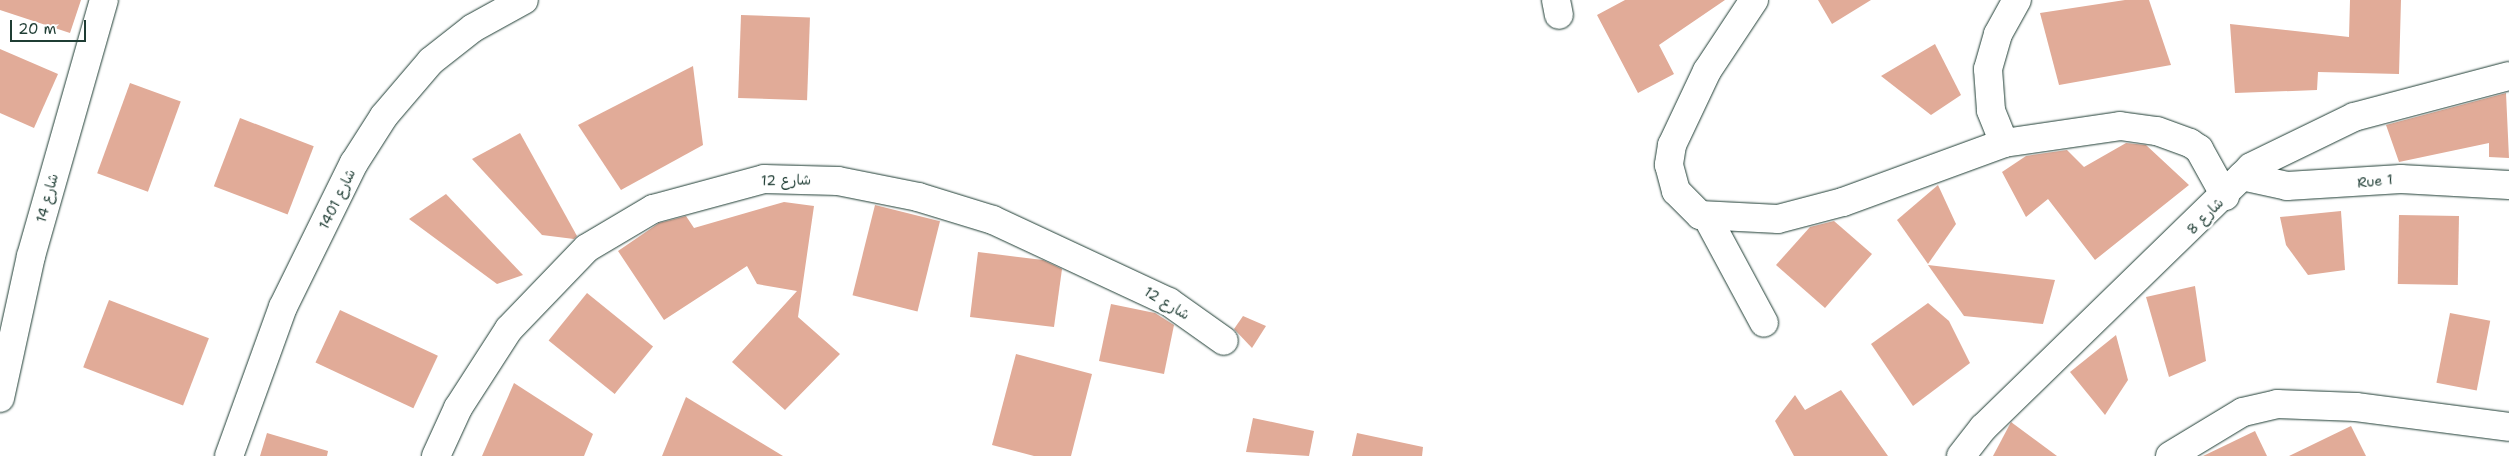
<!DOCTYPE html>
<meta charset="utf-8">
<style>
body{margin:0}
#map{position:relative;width:2509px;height:456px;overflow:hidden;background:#fff;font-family:"Shantell Sans","Playpen Sans Arabic",sans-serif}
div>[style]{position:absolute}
.building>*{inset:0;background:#e1ab98;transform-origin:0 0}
.roads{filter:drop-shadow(0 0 1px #1f3d34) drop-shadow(0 0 1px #1f3d34)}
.street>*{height:28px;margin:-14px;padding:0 14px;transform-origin:14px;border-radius:14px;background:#fff}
span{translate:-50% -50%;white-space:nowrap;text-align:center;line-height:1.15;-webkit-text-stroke:5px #fff;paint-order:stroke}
.street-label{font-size:14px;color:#1f3d34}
.scale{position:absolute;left:10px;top:20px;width:76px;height:22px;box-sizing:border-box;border:2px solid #1f3d34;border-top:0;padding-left:6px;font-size:15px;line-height:18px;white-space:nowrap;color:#1f3d34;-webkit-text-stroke:4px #fff;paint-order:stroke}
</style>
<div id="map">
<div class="building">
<div style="clip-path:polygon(0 0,81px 0,70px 33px,0 10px)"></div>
<div style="clip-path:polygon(1625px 0,1725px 0,1659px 45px,1674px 74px,1638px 93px,1597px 15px)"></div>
<div style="clip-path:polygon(1818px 0,1871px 0,1832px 24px)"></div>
<div style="clip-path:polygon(2125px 0,2149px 0,2171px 65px,2059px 85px,2040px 13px)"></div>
<div style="clip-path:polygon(2350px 0,2401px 0,2399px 74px,2318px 72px,2317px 90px,2235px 93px,2230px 24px,2349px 37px)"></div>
<div style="left:741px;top:15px;width:69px;height:83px;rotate:2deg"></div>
<div style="clip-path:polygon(1935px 44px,1961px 95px,1931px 115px,1881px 76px)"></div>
<div style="clip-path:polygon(0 49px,58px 74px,34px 128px,0 113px)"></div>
<div style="clip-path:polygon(693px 66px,703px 145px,621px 190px,578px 125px)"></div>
<div style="left:130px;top:83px;width:54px;height:96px;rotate:20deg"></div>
<div style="clip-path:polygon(2506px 93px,2509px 158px,2489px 157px,2489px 143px,2399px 162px,2386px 125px)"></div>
<div style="left:240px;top:118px;width:79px;height:73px;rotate:21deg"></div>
<div style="clip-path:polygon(520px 133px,577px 236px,574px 239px,542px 235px,472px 159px)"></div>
<div style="clip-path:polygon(2126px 143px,2146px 145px,2189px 185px,2095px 260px,2048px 199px,2026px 217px,2002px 172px,2026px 156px,2067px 150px,2084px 167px)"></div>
<div style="clip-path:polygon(1938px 185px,1956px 224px,1928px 264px,1897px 220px)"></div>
<div style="clip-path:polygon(446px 194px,523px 275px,497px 284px,409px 219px)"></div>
<div style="clip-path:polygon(784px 202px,814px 206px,798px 317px,840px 354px,785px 410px,732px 362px,797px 291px,757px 284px,747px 266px,664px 320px,618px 251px,659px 223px,686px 216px,694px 228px)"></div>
<div style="left:875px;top:205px;width:67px;height:93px;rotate:14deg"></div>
<div style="clip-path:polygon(2341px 211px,2345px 270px,2308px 275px,2286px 245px,2280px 217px)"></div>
<div style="left:2399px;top:215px;width:60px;height:69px;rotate:1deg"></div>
<div style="clip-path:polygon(1834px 221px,1872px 254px,1825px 308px,1776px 265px,1810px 227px)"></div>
<div style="clip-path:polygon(978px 252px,1043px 260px,1062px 269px,1054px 327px,970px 317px)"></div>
<div style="clip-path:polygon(1928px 265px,2055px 280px,2043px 324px,1964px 316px)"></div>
<div style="clip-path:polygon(2195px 286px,2206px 361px,2169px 377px,2146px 297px)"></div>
<div style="left:587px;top:293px;width:85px;height:61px;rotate:39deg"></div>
<div style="left:109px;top:300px;width:107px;height:72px;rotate:21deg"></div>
<div style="clip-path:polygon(1928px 303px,1949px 321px,1970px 363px,1913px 406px,1871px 344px)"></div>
<div style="clip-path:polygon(1111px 304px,1155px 313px,1174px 325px,1164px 374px,1099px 361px)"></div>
<div style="left:340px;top:310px;width:108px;height:58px;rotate:25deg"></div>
<div style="left:2450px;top:313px;width:41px;height:71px;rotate:11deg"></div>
<div style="clip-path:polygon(1243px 316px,1266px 326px,1252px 348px,1234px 329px)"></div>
<div style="clip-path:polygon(2116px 335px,2128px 380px,2105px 415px,2070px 372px)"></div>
<div style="clip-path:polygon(1016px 354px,1092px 374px,1071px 456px,1034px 456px,992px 445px)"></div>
<div style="clip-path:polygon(514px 383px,593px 434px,584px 456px,482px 456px)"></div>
<div style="clip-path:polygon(1841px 390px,1888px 456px,1794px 456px,1775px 421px,1795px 395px,1805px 410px)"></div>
<div style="clip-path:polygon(686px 397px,783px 456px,662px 456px)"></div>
<div style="clip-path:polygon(1253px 418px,1314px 431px,1309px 456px,1246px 452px)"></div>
<div style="clip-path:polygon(2011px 422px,2057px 456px,1993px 456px)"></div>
<div style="clip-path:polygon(2351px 426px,2366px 456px,2289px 456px)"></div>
<div style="clip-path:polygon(2255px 431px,2267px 456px,2203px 456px)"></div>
<div style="clip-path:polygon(267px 433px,328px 451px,327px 456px,260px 456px)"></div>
<div style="clip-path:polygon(1357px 433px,1423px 447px,1422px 456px,1352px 456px)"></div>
</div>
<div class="roads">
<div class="street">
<div style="left:1556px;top:0;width:15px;rotate:79deg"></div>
<div style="left:1754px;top:0;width:85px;rotate:123.5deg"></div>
<div style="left:1707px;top:71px;width:82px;rotate:115.3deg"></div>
<div style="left:1672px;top:145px;width:20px;rotate:99deg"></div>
<div style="left:1669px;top:165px;width:27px;rotate:75deg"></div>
<div style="left:1676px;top:191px;width:34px;rotate:45deg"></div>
<div style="left:1700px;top:215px;width:78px;rotate:2.9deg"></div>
<div style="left:1778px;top:219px;width:67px;rotate:-14.7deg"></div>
<div style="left:1843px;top:202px;width:171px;rotate:-20.1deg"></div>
<div style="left:2004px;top:143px;width:117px;rotate:-8.3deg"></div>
<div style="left:2120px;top:126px;width:37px;rotate:8deg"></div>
<div style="left:2157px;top:131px;width:35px;rotate:20deg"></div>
<div style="left:2190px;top:143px;width:11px;rotate:34deg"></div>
<div style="left:2199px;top:149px;width:54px;rotate:61deg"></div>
<div style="left:2004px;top:143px;width:35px;rotate:-112deg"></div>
<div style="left:1991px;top:110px;width:41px;rotate:-94.2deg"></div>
<div style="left:1988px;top:69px;width:36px;rotate:-74deg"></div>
<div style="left:1998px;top:34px;width:39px;rotate:-61deg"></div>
<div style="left:2242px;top:176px;width:46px;rotate:12.5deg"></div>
<div style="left:2287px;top:186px;width:114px;rotate:-3.5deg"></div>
<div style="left:2401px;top:179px;width:108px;rotate:3.2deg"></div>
<div style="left:1707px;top:217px;width:120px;rotate:61.7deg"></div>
<div style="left:0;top:398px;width:145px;rotate:-77.7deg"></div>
<div style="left:31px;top:256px;width:266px;rotate:-74.1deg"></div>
<div style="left:229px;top:456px;width:158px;rotate:-70.1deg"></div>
<div style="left:283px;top:307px;width:161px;rotate:-63.8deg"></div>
<div style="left:354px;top:163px;width:56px;rotate:-57.4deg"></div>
<div style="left:384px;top:116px;width:72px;rotate:-49.5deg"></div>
<div style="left:431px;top:61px;width:53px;rotate:-38.2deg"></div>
<div style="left:473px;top:28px;width:58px;rotate:-28.8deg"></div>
<div style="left:436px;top:456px;width:53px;rotate:-65.4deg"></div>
<div style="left:458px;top:408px;width:94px;rotate:-57.2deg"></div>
<div style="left:509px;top:329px;width:112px;rotate:-46.1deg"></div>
<div style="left:587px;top:248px;width:77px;rotate:-30.6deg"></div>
<div style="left:653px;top:209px;width:115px;rotate:-15.1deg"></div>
<div style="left:764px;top:179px;width:74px;rotate:1.5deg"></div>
<div style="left:838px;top:181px;width:82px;rotate:11.3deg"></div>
<div style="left:918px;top:197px;width:78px;rotate:17deg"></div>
<div style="left:993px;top:220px;width:194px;rotate:25deg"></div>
<div style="left:1169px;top:302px;width:67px;rotate:35.3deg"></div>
<div style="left:1961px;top:456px;width:36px;rotate:-52deg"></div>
<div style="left:1983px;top:428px;width:374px;rotate:-44.2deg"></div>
<div style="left:2251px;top:167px;width:114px;rotate:-25.9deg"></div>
<div style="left:2354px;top:117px;width:160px;rotate:-14.8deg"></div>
<div style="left:2170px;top:456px;width:85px;rotate:-31.1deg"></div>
<div style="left:2243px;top:412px;width:35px;rotate:-13deg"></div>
<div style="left:2277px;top:404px;width:79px;rotate:2.2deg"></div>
<div style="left:2356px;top:407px;width:154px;rotate:7.4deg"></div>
</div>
</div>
<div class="street-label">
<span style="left:786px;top:180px;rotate:-1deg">شارع 12</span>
<span style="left:2375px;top:181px;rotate:-6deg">Rue 1</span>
<span style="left:47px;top:198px;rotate:-75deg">شارع 14</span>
<span style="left:337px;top:199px;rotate:-64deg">شارع 1401</span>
<span style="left:2205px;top:216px;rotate:-45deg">شارع 8</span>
<span style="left:1167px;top:303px;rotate:31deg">شارع 12</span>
</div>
<div class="scale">20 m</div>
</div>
